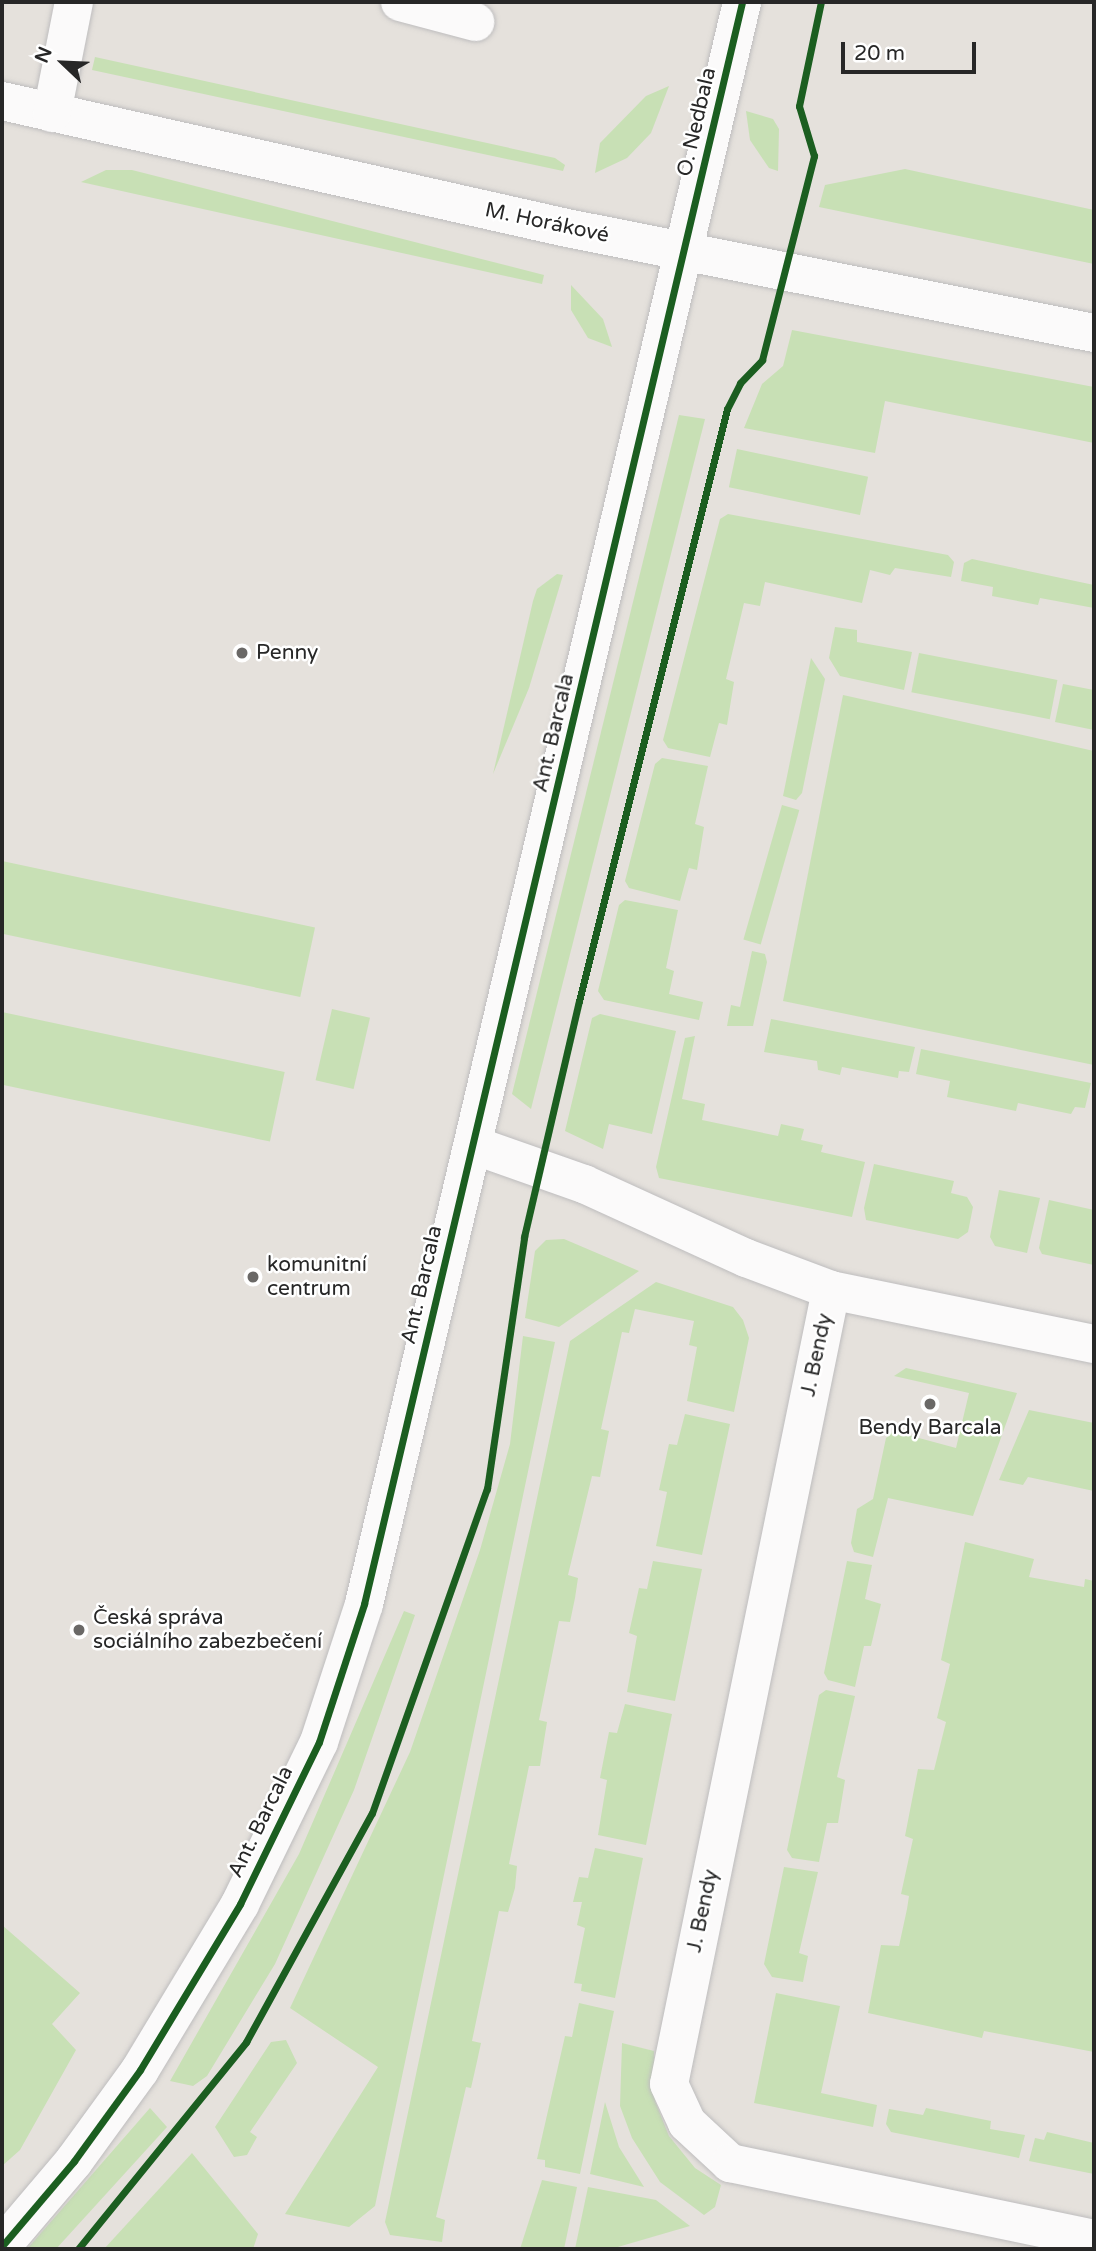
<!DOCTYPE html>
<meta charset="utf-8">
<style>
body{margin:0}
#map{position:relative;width:1096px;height:2251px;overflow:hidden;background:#e5e1dc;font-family:"Varela Round",sans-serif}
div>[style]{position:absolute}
.green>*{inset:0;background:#c8e0b5;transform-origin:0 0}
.roads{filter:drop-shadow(0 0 2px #bebdbe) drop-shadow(0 0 2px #bebdbe)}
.minor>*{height:38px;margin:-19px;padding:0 19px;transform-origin:19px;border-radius:19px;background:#fbfafa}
.cycleway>*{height:7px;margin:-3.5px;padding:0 3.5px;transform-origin:3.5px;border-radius:3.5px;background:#1b5e20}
.dots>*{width:19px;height:19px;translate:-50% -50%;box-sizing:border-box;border:4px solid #fff;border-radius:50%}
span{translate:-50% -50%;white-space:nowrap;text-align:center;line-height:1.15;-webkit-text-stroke:5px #fff;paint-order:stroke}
.street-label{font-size:21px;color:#272727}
.poi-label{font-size:21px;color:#272727}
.left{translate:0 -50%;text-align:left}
.frame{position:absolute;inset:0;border:4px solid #272727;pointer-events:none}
.north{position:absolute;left:28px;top:28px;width:70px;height:70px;-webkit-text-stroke:5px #fff;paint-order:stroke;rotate:293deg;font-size:19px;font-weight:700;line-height:28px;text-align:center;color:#272727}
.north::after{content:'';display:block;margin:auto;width:24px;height:32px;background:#272727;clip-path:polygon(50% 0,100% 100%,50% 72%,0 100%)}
.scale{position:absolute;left:841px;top:42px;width:135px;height:32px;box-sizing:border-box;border:4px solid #272727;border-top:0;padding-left:9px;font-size:21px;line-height:24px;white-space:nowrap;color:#272727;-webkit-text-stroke:5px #fff;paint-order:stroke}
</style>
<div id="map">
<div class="green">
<div style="clip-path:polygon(95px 57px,555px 158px,565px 165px,563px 171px,92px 70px)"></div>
<div style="clip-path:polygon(669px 86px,651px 133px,627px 158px,595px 173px,600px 143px,646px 96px)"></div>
<div style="clip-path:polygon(746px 111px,773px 119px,779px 129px,778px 171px,769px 168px,750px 140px)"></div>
<div style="clip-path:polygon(905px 169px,1094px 210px,1094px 264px,819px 207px,825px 185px)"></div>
<div style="clip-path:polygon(106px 170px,132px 170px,544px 275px,542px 284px,81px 182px)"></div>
<div style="clip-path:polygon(571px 285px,603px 319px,612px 347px,588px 338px,571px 310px)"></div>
<div style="clip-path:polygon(792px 330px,1094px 387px,1094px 443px,885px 401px,875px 453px,744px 428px,762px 384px,783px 366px)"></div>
<div style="clip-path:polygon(679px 415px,705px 419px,531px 1109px,512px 1094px)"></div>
<div style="left:737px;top:449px;width:134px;height:39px;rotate:12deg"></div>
<div style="clip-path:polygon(728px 514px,948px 555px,954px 562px,951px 577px,895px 568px,890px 575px,870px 570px,862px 603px,765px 582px,760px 606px,744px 603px,726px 679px,734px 682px,727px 725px,719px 723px,710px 757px,668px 748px,663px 740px,720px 519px)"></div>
<div style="clip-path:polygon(972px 559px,1094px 585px,1094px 608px,1040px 598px,1038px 605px,992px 596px,993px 587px,961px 581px,964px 563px)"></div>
<div style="clip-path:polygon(557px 574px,563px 575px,529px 688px,493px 774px,533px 601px,537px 589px)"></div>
<div style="clip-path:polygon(835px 627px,857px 630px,857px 642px,912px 652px,904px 690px,840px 676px,829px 658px)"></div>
<div style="left:919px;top:653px;width:141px;height:40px;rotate:11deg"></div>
<div style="clip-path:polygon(811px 658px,825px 679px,802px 793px,796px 800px,783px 796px)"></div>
<div style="clip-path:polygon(1063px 684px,1094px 690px,1094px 730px,1055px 722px)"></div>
<div style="clip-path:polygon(843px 695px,1094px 751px,1094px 1065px,783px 1001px)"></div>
<div style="clip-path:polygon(662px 758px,708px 766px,695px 824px,704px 827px,697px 870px,689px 868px,680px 901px,629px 888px,625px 881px,655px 764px)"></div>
<div style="left:782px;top:805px;width:18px;height:140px;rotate:16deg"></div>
<div style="left:2px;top:861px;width:320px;height:71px;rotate:12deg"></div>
<div style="clip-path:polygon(625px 900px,678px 910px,666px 968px,674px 971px,669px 994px,703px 1002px,699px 1020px,604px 1000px,598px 991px,619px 905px)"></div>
<div style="clip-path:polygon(752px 951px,765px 954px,767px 962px,753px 1026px,727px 1026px,731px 1005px,740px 1007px)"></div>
<div style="left:332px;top:1009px;width:39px;height:73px;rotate:13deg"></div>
<div style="left:2px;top:1012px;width:289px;height:71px;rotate:12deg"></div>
<div style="clip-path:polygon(600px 1014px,676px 1031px,652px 1134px,609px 1124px,603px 1149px,565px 1131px,592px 1018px)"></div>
<div style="clip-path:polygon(771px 1019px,915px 1047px,909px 1072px,899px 1071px,898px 1078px,842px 1067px,840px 1075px,818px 1070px,817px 1061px,764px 1052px)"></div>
<div style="clip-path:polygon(695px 1036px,682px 1099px,705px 1104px,702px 1120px,778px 1136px,781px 1124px,804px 1129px,801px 1140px,823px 1145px,821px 1152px,865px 1162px,852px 1217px,659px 1178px,656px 1167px,685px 1038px)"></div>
<div style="clip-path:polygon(921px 1049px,1091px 1083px,1085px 1108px,1075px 1107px,1071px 1114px,1018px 1103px,1016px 1111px,947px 1097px,950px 1081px,916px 1074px)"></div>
<div style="clip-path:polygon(874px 1164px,954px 1181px,951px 1193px,967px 1197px,973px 1207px,968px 1232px,958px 1239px,866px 1220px,864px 1208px)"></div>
<div style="clip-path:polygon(999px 1190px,1040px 1198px,1027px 1253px,995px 1246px,990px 1237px)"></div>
<div style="clip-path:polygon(1049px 1200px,1094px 1210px,1094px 1265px,1042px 1254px,1039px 1248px)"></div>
<div style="clip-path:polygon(564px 1239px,639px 1271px,559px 1327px,525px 1318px,535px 1251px,546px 1240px)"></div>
<div style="clip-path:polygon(656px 1282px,733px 1307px,743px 1320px,749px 1338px,734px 1412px,687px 1401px,697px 1347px,689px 1345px,694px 1321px,635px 1309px,629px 1333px,622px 1332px,601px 1429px,609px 1431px,600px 1477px,592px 1476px,568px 1575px,578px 1578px,575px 1598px,570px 1622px,559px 1621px,539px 1720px,547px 1722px,540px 1766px,529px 1766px,509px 1864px,517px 1866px,515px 1888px,508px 1912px,499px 1911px,472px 2041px,481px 2043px,476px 2066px,471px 2088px,466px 2087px,436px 2217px,445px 2220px,442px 2242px,390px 2235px,385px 2222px,570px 1341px)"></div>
<div style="clip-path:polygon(523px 1336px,555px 1342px,375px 2206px,349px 2227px,285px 2214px,378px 2067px,290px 2008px,410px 1752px,480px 1550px,510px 1444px)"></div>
<div style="clip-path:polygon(906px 1368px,1017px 1393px,973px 1516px,888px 1498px,873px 1557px,854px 1552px,851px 1543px,857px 1509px,873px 1499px,886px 1438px,893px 1431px,956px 1448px,969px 1393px,894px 1376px)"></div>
<div style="clip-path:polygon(1029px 1410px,1094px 1423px,1094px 1491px,1028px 1477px,1023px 1485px,999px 1480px)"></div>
<div style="clip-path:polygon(685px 1414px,730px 1424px,702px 1555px,656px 1546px,667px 1492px,659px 1490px,669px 1444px,677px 1445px)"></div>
<div style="clip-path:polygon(965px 1542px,1034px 1559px,1029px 1577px,1084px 1587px,1085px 1579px,1094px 1581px,1094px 2052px,984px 2031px,982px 2038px,868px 2013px,881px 1945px,899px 1946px,907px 1909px,909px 1896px,901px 1894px,913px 1839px,905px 1836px,918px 1769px,934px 1770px,946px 1722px,937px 1718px,950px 1664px,941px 1660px)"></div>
<div style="clip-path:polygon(653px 1561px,702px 1569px,675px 1701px,627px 1692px,637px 1636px,629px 1633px,639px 1588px,647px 1589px)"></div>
<div style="clip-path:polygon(847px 1561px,872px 1565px,865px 1599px,881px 1604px,871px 1646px,864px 1646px,855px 1687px,828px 1680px,824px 1673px)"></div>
<div style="clip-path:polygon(404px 1611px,415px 1615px,354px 1790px,275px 1964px,207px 2076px,193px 2086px,170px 2081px,299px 1854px)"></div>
<div style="clip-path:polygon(826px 1690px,855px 1696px,837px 1777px,845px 1780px,838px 1823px,827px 1823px,819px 1862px,792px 1858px,787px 1850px,819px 1695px)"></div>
<div style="clip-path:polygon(625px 1704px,672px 1714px,646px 1845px,598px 1835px,607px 1780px,600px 1778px,609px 1732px,617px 1733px)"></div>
<div style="clip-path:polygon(595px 1848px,643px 1858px,615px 1998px,581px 1991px,582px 1984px,574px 1983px,585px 1928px,577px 1925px,582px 1902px,573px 1902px,579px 1877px,588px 1878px)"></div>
<div style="clip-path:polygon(784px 1867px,818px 1872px,799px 1953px,808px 1956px,803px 1982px,772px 1977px,764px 1964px)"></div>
<div style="clip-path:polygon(2px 1925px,80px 1993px,52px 2024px,76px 2050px,20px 2150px,2px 2166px)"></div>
<div style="clip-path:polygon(776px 1993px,840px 2006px,821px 2093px,877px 2105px,873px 2127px,754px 2103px)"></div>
<div style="clip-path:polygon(579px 2003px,614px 2011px,580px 2174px,545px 2167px,545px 2160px,537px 2159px,565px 2036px,572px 2037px)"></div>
<div style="clip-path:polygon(286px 2040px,297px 2063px,250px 2132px,257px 2137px,247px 2155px,234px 2157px,215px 2127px,271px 2042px)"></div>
<div style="clip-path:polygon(622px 2043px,654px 2051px,655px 2101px,669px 2136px,695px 2168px,721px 2185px,715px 2207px,704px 2215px,660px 2182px,632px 2138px,620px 2106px)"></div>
<div style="clip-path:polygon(605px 2102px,619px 2147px,644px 2187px,590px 2174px)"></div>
<div style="clip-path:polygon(150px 2108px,167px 2127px,56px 2249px,27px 2249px)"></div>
<div style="clip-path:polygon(926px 2108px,991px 2121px,990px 2129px,1025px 2135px,1019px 2158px,891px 2132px,886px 2124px,889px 2109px,923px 2115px)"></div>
<div style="clip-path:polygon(1047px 2132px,1094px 2143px,1094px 2174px,1029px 2161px,1035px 2138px,1044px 2140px)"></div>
<div style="clip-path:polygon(192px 2153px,258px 2234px,253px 2249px,104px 2249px)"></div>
<div style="clip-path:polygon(542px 2180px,577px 2187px,564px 2249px,520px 2249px)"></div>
<div style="clip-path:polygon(588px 2187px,656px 2200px,690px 2226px,611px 2249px,575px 2249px)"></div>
</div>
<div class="roads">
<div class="minor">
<div style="left:400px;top:2px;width:78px;rotate:14.9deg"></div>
<div style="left:2px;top:101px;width:579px;rotate:12.67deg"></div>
<div style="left:567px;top:228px;width:537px;rotate:11.27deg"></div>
<div style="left:52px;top:113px;width:113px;rotate:-78.8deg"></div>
<div style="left:473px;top:1145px;width:118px;rotate:19.4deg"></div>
<div style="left:584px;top:1184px;width:178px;rotate:24.6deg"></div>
<div style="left:746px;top:1258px;width:91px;rotate:20.6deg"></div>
<div style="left:1094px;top:1344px;width:268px;rotate:-168.4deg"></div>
<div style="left:831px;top:1290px;width:810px;rotate:101.53deg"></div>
<div style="left:669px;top:2084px;width:43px;rotate:65.2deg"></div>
<div style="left:687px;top:2123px;width:59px;rotate:42.9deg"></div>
<div style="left:730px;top:2163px;width:372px;rotate:11.8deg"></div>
<div style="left:2px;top:2246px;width:111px;rotate:-49.7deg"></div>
<div style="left:74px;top:2161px;width:112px;rotate:-54deg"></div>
<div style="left:140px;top:2070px;width:194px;rotate:-58.9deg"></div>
<div style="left:240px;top:1904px;width:180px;rotate:-64deg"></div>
<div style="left:319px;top:1742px;width:145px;rotate:-71.9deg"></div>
<div style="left:364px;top:1604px;width:1646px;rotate:-76.72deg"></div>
</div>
</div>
<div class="cycleway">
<div style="left:2px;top:2246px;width:111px;rotate:-49.7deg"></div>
<div style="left:74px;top:2161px;width:112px;rotate:-54deg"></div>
<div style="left:140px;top:2070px;width:194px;rotate:-58.9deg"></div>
<div style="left:240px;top:1904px;width:180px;rotate:-64deg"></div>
<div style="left:319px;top:1742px;width:145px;rotate:-71.9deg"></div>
<div style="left:364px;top:1604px;width:1646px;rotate:-76.72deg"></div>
<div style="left:78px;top:2249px;width:267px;rotate:-50.9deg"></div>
<div style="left:246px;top:2042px;width:261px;rotate:-61.2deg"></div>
<div style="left:372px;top:1813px;width:344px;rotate:-70.5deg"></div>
<div style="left:487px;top:1489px;width:255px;rotate:-81.6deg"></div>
<div style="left:524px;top:1237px;width:242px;rotate:-76.9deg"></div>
<div style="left:579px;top:1001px;width:610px;rotate:-75.96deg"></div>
<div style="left:727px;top:409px;width:29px;rotate:-63deg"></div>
<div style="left:740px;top:383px;width:32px;rotate:-46deg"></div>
<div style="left:762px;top:360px;width:211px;rotate:-75.7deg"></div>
<div style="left:814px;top:156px;width:52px;rotate:-106.7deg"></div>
<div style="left:799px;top:106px;width:106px;rotate:-78.1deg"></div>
</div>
<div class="dots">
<div style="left:242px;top:653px;background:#6a6866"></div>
<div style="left:253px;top:1277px;background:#6a6866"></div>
<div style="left:930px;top:1404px;background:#6a6866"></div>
<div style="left:79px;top:1630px;background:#6a6866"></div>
</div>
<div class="street-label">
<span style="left:697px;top:122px;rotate:-77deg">O. Nedbala</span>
<span style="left:547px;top:223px;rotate:12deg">M. Horákové</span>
<span style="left:554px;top:733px;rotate:-77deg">Ant. Barcala</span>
<span style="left:422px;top:1285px;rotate:-77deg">Ant. Barcala</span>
<span style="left:817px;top:1355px;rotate:-78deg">J. Bendy</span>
<span style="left:261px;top:1822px;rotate:-64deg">Ant. Barcala</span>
<span style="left:703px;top:1911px;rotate:-78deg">J. Bendy</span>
</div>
<div class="poi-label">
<span class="left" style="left:256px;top:653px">Penny</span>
<span class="left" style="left:267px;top:1277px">komunitní<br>centrum</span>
<span style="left:930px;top:1428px">Bendy Barcala</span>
<span class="left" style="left:93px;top:1630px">Česká správa<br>sociálního zabezbečení</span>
</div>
<div class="frame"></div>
<div class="north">N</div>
<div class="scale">20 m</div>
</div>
